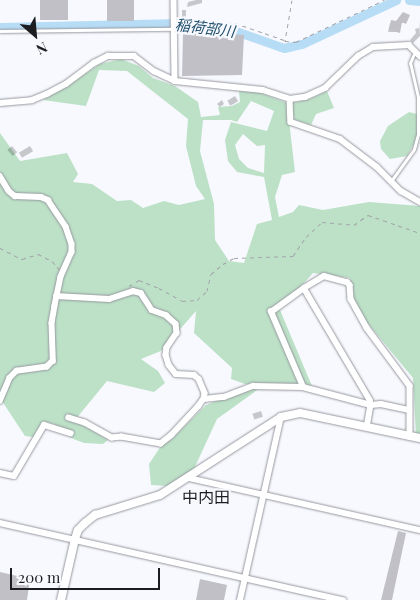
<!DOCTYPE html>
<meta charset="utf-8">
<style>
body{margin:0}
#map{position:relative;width:420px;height:600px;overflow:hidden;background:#f8f9fe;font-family:"Playfair Display","Noto Sans JP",serif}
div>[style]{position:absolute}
.green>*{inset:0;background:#bce1c7}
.shadow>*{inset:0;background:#0003;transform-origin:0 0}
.river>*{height:9px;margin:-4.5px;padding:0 4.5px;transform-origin:4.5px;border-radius:4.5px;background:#b7ddf6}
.building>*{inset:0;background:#c2c0c7;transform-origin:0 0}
.path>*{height:1px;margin-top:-0.5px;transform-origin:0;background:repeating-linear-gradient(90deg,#a3a4a8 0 4px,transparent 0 8px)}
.roads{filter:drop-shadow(0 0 1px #96989f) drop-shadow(0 0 1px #96989f)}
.lane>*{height:3px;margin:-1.5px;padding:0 1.5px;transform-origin:1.5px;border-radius:1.5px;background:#fff}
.street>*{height:5.5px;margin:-2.75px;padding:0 2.75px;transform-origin:2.75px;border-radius:2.75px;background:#fff}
.secondary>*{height:8px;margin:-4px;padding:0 4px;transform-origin:4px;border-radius:4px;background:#fff}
span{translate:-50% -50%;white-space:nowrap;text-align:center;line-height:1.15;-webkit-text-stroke:4.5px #f8f9fe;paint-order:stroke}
.water-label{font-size:15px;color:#21516e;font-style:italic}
.quarter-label{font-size:16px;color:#1c1d20}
.north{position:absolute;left:10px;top:10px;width:50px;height:50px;-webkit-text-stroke:4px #f8f9fe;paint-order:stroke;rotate:153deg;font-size:14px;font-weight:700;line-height:20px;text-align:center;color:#1c1d20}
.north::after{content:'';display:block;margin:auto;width:18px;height:22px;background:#1c1d20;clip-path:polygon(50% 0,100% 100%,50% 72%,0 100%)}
.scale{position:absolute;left:10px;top:568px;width:150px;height:22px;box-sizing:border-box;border:2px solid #1c1d20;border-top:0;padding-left:6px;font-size:15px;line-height:18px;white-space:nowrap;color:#1c1d20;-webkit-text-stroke:4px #f8f9fe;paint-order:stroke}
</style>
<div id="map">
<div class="green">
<div style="clip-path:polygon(evenodd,121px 59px,139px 66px,153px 78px,175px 86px,198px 102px,201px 117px,220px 115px,218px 107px,232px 106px,240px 102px,239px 91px,258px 92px,287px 103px,295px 172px,282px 175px,275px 197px,279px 217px,293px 212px,299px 205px,323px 210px,369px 202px,420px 206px,420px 436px,416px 435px,413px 378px,366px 321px,353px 300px,350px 278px,313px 273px,280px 310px,312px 386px,245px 384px,231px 379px,232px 368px,194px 333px,196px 311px,161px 351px,141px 359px,158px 371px,165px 383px,154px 392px,107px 381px,75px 420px,108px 440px,103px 444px,84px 443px,71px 438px,54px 424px,45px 422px,39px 427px,33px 437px,25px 436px,0 398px,0 133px,20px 161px,67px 153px,78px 174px,73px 182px,92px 184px,117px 201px,131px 200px,143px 208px,164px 201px,179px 205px,205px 199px,196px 186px,186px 146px,188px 119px,127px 71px,99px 70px,86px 106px,43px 100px,66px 87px,100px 64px,121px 59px,251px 101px,274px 111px,267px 131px,231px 122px,225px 140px,228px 161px,237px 172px,264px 177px,272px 220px,257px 224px,244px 263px,229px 261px,215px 240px,214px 204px,200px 151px,203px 120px,231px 120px,237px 122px,251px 101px,121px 59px,243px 134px,257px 146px,265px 145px,264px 173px,248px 168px,239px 159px,235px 145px,243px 134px)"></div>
<div style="clip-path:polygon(327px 91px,334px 108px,316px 114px,311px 125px,295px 120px,293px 115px,293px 103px,310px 99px)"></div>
<div style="clip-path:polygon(409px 112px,417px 114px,418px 137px,407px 156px,390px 159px,381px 149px,380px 141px,388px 126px)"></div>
<div style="clip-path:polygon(260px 388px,217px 419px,193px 471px,168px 486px,151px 485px,149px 464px,161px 446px,172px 439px,206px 405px,243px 390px)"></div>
</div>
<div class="shadow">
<div style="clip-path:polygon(196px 0,202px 0,202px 3px,187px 7px,188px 2px)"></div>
<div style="left:182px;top:10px;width:4px;height:11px"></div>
<div style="clip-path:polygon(402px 15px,405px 23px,401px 23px,398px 32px,388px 32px,390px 23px,396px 23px)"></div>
<div style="clip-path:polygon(419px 21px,420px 36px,413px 43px,410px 40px,416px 33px,415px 29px,419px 28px)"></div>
<div style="left:235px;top:96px;width:6px;height:9px;rotate:59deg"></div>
<div style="clip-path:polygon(222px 100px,224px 104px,220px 107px,217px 104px)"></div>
<div style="left:12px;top:146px;width:8px;height:6px;rotate:50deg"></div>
<div style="left:30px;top:146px;width:6px;height:13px;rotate:59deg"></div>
<div style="left:261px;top:411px;width:6px;height:9px;rotate:72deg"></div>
</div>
<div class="river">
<div style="left:409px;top:0;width:11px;rotate:5deg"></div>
<div style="left:0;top:27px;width:170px;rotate:-1.3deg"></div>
<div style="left:170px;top:23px;width:9px;rotate:27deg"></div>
<div style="left:178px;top:27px;width:52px;rotate:2.2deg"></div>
<div style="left:230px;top:29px;width:57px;rotate:19.4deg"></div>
<div style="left:284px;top:48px;width:18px;rotate:-13deg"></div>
<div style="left:302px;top:44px;width:104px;rotate:-25.1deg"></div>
</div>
<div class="building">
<div style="left:40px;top:0;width:28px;height:20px"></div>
<div style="left:107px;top:0;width:27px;height:21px"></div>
<div style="clip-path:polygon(403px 12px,410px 15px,406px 24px,402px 22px,400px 33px,389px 30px,391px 20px,396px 21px)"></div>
<div style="clip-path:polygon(212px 33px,244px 35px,242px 75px,182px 76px,183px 34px)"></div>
<div style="clip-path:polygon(398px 531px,406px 533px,392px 600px,381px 600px)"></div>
<div style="clip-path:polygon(0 572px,30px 579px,27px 600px,0 600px)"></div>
<div style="clip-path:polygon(200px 579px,227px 585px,224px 600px,196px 600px)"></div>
</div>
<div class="path">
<div style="left:292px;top:0;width:42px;rotate:99.7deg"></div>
<div style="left:285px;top:41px;width:11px;rotate:5deg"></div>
<div style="left:296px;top:42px;width:98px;rotate:-25.5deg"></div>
<div style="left:179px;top:22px;width:56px;rotate:1deg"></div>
<div style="left:235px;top:23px;width:52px;rotate:19.1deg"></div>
<div style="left:0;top:248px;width:25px;rotate:27deg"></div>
<div style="left:22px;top:259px;width:17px;rotate:-17deg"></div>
<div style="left:38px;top:254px;width:16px;rotate:27deg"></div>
<div style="left:52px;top:261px;width:11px;rotate:49deg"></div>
<div style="left:129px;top:286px;width:12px;rotate:-31deg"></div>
<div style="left:139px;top:280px;width:22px;rotate:22deg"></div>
<div style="left:159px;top:288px;width:26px;rotate:29deg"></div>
<div style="left:182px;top:301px;width:15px;rotate:-4deg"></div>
<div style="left:197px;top:300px;width:13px;rotate:-42deg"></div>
<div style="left:207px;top:291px;width:17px;rotate:-77deg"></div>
<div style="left:211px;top:274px;width:16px;rotate:-40deg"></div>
<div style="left:223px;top:264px;width:13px;rotate:-29deg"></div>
<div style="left:234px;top:258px;width:59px;rotate:-1.9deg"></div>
<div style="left:293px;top:256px;width:23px;rotate:-56deg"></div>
<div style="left:306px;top:237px;width:22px;rotate:-43deg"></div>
<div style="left:322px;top:222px;width:32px;rotate:5deg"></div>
<div style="left:354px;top:225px;width:17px;rotate:-36deg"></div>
<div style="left:368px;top:215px;width:55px;rotate:19.1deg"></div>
</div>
<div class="roads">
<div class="lane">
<div style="left:0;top:31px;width:174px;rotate:-0.7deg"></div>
<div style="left:391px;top:181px;width:39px;rotate:-54deg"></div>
<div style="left:414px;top:149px;width:16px;rotate:-75deg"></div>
<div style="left:418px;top:134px;width:37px;rotate:-90deg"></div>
<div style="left:418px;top:97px;width:35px;rotate:-103deg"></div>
<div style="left:410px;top:63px;width:13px;rotate:-67deg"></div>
</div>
<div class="street">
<div style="left:174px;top:0;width:81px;rotate:89.3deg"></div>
<div style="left:290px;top:99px;width:23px;rotate:88deg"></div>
<div style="left:291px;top:122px;width:52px;rotate:19.1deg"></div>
<div style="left:340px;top:139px;width:46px;rotate:37.1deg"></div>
<div style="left:377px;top:167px;width:34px;rotate:45deg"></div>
<div style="left:401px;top:191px;width:22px;rotate:30deg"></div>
<div style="left:0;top:103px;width:32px;rotate:-5deg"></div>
<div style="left:32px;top:100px;width:16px;rotate:-22deg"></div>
<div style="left:47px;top:94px;width:21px;rotate:-28deg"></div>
<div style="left:66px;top:84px;width:35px;rotate:-37deg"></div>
<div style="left:94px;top:63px;width:16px;rotate:-27deg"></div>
<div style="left:108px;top:56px;width:26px"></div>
<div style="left:134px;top:56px;width:25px;rotate:37deg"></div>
<div style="left:154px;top:71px;width:23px;rotate:25deg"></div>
<div style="left:175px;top:81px;width:88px;rotate:5.8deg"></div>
<div style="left:263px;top:90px;width:28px;rotate:18deg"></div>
<div style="left:290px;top:99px;width:15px;rotate:-8deg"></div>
<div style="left:305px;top:97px;width:22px;rotate:-24deg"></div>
<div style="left:325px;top:88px;width:46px;rotate:-44.1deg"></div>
<div style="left:358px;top:56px;width:17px;rotate:-31deg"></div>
<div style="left:373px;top:47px;width:36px;rotate:-3deg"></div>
<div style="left:409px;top:45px;width:16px;rotate:45deg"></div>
<div style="left:0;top:176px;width:17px;rotate:59deg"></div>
<div style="left:9px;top:191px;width:8px;rotate:40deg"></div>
<div style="left:15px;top:196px;width:26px;rotate:2deg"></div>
<div style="left:41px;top:197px;width:8px;rotate:23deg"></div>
<div style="left:48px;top:200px;width:32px;rotate:56deg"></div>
<div style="left:66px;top:227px;width:18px;rotate:71deg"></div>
<div style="left:72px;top:244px;width:8px;rotate:90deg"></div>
<div style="left:72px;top:252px;width:27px;rotate:114deg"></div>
<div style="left:61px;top:277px;width:30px;rotate:102deg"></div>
<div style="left:55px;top:306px;width:17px;rotate:100deg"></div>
<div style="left:52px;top:323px;width:38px;rotate:88deg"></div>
<div style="left:53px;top:361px;width:8px;rotate:135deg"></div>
<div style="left:47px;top:367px;width:30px;rotate:172deg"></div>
<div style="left:17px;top:371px;width:10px;rotate:135deg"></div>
<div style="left:10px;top:378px;width:25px;rotate:113deg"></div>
<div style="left:304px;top:288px;width:130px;rotate:59.5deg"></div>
<div style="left:370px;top:400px;width:5px;rotate:79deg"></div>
<div style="left:371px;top:405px;width:22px;rotate:100deg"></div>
<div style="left:56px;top:296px;width:53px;rotate:3.2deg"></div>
<div style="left:109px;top:299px;width:25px;rotate:-18deg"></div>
<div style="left:133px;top:291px;width:8px;rotate:14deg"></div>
<div style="left:141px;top:293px;width:20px;rotate:57deg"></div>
<div style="left:152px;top:310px;width:15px;rotate:20deg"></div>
<div style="left:166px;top:315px;width:13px;rotate:42deg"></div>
<div style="left:176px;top:324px;width:9px;rotate:84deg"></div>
<div style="left:177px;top:333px;width:18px;rotate:124deg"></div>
<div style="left:167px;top:348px;width:7px;rotate:98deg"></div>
<div style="left:166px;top:355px;width:10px;rotate:73deg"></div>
<div style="left:169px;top:365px;width:11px;rotate:52deg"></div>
<div style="left:176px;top:374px;width:18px;rotate:3deg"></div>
<div style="left:194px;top:375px;width:6px;rotate:39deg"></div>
<div style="left:199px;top:379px;width:15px;rotate:67deg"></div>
<div style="left:205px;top:393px;width:6px;rotate:99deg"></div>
<div style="left:204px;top:399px;width:9px;rotate:126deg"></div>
<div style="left:199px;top:406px;width:40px;rotate:133deg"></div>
<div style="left:172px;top:435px;width:14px;rotate:141deg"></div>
<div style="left:161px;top:444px;width:40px;rotate:-170deg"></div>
<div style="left:122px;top:437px;width:10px;rotate:174deg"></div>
<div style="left:112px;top:438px;width:31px;rotate:-151deg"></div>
<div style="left:85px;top:423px;width:17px;rotate:-163deg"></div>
<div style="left:303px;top:387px;width:82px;rotate:-113.1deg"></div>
<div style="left:271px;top:312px;width:41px;rotate:-36deg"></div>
<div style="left:304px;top:288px;width:23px;rotate:-31deg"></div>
<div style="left:324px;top:276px;width:24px;rotate:15deg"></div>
<div style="left:347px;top:282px;width:4px;rotate:45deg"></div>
<div style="left:350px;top:285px;width:14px;rotate:86deg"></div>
<div style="left:351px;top:299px;width:33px;rotate:61deg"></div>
<div style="left:367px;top:328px;width:72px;rotate:53.4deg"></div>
<div style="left:410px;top:386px;width:51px;rotate:90deg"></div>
<div style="left:204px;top:399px;width:20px;rotate:-6deg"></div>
<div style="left:224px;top:397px;width:31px;rotate:-21deg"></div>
<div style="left:253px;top:386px;width:50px;rotate:1.1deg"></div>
<div style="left:303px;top:387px;width:70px;rotate:14.8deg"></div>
<div style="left:371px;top:405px;width:10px;rotate:-6deg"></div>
<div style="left:381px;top:404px;width:29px;rotate:12deg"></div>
<div style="left:0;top:473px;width:14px;rotate:12deg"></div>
<div style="left:14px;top:476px;width:59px;rotate:-59.5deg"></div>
<div style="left:44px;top:425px;width:28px;rotate:17deg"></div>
<div style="left:189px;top:478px;width:237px;rotate:12.7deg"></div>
<div style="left:0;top:523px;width:352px;rotate:12.7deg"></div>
<div style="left:240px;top:600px;width:188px;rotate:-77.4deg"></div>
</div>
<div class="secondary">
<div style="left:61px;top:600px;width:63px;rotate:-77.1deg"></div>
<div style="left:75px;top:539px;width:9px;rotate:-72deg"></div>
<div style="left:78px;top:530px;width:10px;rotate:-45deg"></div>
<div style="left:85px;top:523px;width:13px;rotate:-39deg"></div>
<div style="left:95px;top:515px;width:68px;rotate:-17.1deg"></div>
<div style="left:160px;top:495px;width:144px;rotate:-32.8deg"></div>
<div style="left:281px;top:417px;width:19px;rotate:-12deg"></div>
<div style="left:300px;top:413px;width:123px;rotate:11.8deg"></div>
</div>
</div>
<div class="water-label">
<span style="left:205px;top:28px;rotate:7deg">稲荷部川</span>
</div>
<div class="quarter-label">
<span style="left:206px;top:497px">中内田</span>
</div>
<div class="north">N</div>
<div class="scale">200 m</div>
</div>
